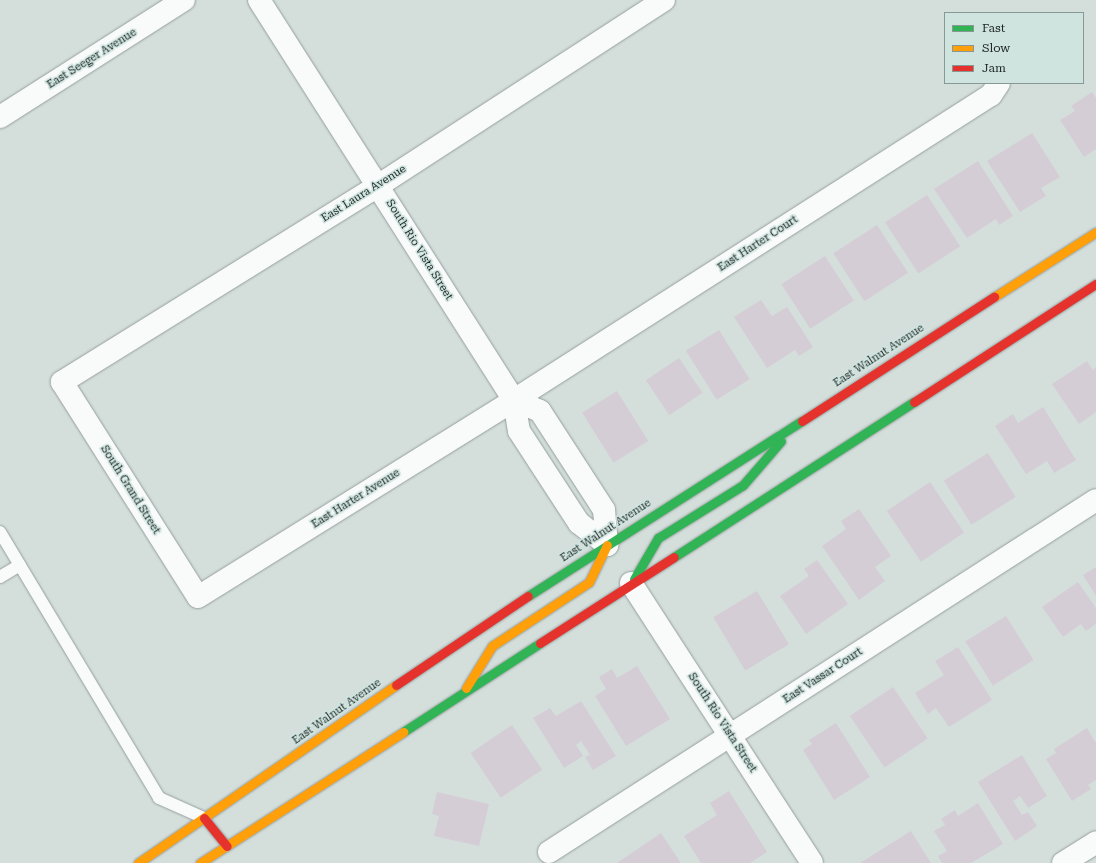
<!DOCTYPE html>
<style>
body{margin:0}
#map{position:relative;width:1096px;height:863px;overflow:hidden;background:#d4dfdc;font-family:"Roboto Serif",serif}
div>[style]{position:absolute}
.building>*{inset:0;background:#d4cdd5;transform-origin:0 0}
.roads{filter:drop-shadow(0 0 1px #969f9c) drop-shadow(0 0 1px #969f9c)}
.lane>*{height:12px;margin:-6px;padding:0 6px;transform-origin:6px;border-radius:6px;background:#f9fafa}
.street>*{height:22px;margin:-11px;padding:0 11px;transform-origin:11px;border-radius:11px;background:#f9fafa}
.fast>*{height:9px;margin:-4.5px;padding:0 4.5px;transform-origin:4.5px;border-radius:4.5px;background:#30b455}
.slow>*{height:9px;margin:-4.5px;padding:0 4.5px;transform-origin:4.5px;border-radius:4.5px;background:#ff9f0a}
.jam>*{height:9px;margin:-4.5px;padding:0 4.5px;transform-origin:4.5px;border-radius:4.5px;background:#e5322d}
span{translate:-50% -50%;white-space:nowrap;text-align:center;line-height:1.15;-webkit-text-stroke:3px #cfe4df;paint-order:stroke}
.street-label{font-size:11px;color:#1e2624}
.legend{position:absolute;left:944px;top:12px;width:140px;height:72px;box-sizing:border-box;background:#cfe4df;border:1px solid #889894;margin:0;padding:5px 7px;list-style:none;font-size:12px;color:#1e2624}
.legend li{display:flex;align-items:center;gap:8px;height:20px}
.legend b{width:20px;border:1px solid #889894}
</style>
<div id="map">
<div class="building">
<div style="clip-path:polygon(1092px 92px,1096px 98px,1096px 149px,1084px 157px,1060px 120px,1075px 111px,1071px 106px)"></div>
<div style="clip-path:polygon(1032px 133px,1060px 177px,1041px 188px,1046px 196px,1020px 212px,987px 161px)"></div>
<div style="clip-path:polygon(978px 161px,1013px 216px,999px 225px,996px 219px,967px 238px,934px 189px)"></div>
<div style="left:927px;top:195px;width:61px;height:50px;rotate:57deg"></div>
<div style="left:877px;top:225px;width:57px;height:52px;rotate:57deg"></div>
<div style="left:825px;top:256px;width:53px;height:52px;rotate:57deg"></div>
<div style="clip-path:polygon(761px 300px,772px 316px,787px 307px,813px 347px,799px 356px,795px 350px,767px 368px,734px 317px)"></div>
<div style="left:719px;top:330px;width:58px;height:39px;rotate:58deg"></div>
<div style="left:679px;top:358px;width:42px;height:40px;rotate:56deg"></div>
<div style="clip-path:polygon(1087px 361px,1093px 370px,1096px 367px,1096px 412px,1079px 424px,1052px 384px)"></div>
<div style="left:617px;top:391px;width:59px;height:41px;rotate:58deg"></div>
<div style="clip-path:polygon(1043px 407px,1076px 460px,1054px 473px,1047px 461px,1026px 474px,995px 426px,1013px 414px,1018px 423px)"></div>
<div style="left:988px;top:453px;width:52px;height:52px;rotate:58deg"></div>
<div style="left:930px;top:482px;width:61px;height:52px;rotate:56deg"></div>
<div style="clip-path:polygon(859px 509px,891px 556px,875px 567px,885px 581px,859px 600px,822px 546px,846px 529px,841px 521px)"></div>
<div style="clip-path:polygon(817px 560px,848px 604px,806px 634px,780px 596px,809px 576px,804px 569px)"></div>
<div style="clip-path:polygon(1096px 567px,1096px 596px,1083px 575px)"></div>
<div style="clip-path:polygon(1078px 582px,1096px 608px,1096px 624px,1086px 631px,1081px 624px,1063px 637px,1042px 607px)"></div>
<div style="left:757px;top:591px;width:62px;height:51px;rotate:59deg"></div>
<div style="left:1006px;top:616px;width:52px;height:48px;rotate:58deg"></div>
<div style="clip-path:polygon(958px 647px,992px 700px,949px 727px,936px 708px,928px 714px,915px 693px,944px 675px,935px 661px)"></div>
<div style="clip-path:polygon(637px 666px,670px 719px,626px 746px,595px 696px,606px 689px,599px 677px,612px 669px,617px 678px)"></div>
<div style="left:893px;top:687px;width:62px;height:52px;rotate:56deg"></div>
<div style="clip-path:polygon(581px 701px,616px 756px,593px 770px,585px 757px,590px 755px,581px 741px,576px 745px,583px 756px,564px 768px,533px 718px,550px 708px,556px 716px)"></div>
<div style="clip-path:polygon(836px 723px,870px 777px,834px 800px,803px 750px,812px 744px,809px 740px)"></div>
<div style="left:512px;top:725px;width:54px;height:50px;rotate:56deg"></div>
<div style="clip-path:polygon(1087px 728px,1096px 743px,1096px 780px,1088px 785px,1091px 789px,1072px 801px,1046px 759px,1056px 753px,1054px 749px)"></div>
<div style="clip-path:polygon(1022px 755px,1047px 796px,1028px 808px,1020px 796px,1013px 801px,1022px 815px,1028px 812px,1037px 826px,1015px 841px,978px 782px)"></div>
<div style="clip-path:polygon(729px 791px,767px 852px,750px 863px,701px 863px,684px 836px,717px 815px,710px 803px)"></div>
<div style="clip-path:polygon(437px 792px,489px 804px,479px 846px,434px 836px,439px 816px,432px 814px)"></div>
<div style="clip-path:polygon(978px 803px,1003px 844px,971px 863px,942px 863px,938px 856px,947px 851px,934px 831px,945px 825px,941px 819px,955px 810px,958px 816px)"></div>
<div style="clip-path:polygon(911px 831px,931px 863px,860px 863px)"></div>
<div style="clip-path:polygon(661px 833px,681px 863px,617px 863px)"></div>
</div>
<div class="roads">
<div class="lane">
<div style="left:0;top:532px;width:310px;rotate:59.1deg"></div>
<div style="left:159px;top:798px;width:49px;rotate:24deg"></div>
<div style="left:0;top:577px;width:23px;rotate:-31deg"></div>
</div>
<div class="street">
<div style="left:259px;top:0;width:474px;rotate:57.5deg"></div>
<div style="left:514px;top:400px;width:31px;rotate:81deg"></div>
<div style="left:519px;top:431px;width:110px;rotate:56.9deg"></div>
<div style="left:579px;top:523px;width:36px;rotate:38deg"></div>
<div style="left:664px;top:0;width:341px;rotate:147deg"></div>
<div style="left:378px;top:186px;width:372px;rotate:148.2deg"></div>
<div style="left:62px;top:382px;width:254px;rotate:57.7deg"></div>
<div style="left:198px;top:597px;width:372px;rotate:-31.9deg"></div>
<div style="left:514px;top:400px;width:566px;rotate:-32.6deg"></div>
<div style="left:991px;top:95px;width:14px;rotate:-56deg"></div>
<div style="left:0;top:117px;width:218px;rotate:-32.5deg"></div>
<div style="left:514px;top:400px;width:28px;rotate:23deg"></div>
<div style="left:540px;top:411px;width:118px;rotate:57.1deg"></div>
<div style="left:604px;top:510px;width:35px;rotate:85deg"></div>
<div style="left:631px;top:583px;width:333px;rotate:57.1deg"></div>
<div style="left:549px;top:852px;width:650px;rotate:-32.76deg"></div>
<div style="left:1063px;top:863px;width:39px;rotate:-32deg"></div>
</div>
<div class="fast">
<div style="left:674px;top:557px;width:286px;rotate:-32.9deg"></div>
<div style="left:634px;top:579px;width:48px;rotate:-59.7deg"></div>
<div style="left:658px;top:538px;width:100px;rotate:-31.9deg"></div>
<div style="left:743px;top:485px;width:58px;rotate:-49.2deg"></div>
<div style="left:528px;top:596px;width:325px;rotate:-32.6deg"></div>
<div style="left:403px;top:732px;width:163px;rotate:-33deg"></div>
</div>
<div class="slow">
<div style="left:994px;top:297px;width:121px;rotate:-32.5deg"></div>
<div style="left:466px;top:688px;width:49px;rotate:-58.2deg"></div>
<div style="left:492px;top:646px;width:116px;rotate:-33.4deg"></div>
<div style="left:589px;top:582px;width:41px;rotate:-64.1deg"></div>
<div style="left:138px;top:863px;width:313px;rotate:-34.6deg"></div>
<div style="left:200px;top:863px;width:242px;rotate:-32.8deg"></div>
</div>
<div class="jam">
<div style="left:914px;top:402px;width:217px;rotate:-33deg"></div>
<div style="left:802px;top:421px;width:229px;rotate:-32.9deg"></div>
<div style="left:540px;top:643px;width:159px;rotate:-32.7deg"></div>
<div style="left:396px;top:685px;width:159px;rotate:-34deg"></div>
<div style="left:204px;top:818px;width:36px;rotate:51deg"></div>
</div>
</div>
<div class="street-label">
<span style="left:92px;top:59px;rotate:-32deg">East Seeger Avenue</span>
<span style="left:364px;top:194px;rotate:-32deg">East Laura Avenue</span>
<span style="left:758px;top:244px;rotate:-33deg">East Harter Court</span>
<span style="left:419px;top:250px;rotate:58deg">South Rio Vista Street</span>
<span style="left:879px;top:356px;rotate:-33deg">East Walnut Avenue</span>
<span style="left:130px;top:490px;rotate:58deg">South Grand Street</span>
<span style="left:356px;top:499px;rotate:-32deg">East Harter Avenue</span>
<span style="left:606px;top:531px;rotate:-33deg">East Walnut Avenue</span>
<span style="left:823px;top:676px;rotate:-33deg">East Vassar Court</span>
<span style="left:337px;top:712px;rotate:-35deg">East Walnut Avenue</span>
<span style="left:722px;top:723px;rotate:57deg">South Rio Vista Street</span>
</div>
<ul class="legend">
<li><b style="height:5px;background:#30b455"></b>Fast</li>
<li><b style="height:5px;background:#ff9f0a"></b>Slow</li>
<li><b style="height:5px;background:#e5322d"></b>Jam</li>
</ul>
</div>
